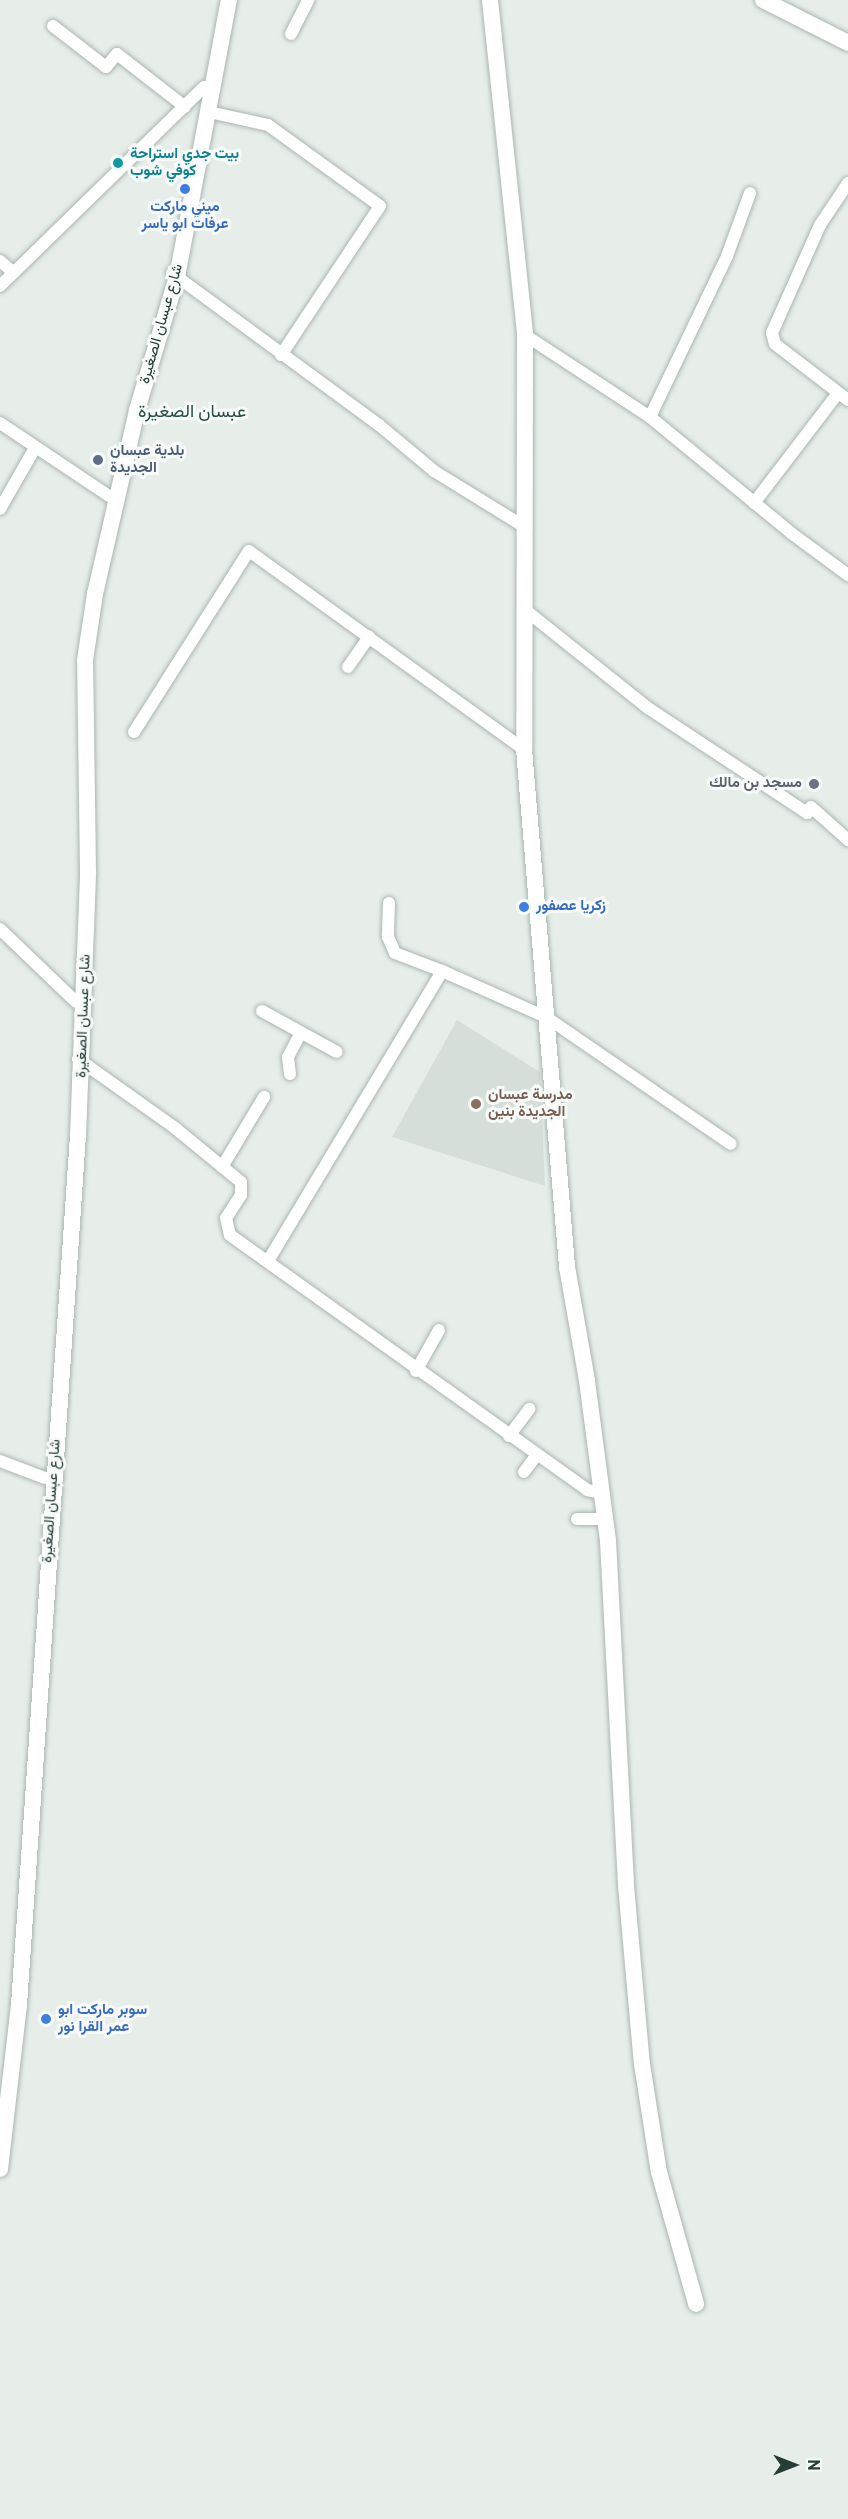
<!DOCTYPE html>
<meta charset="utf-8">
<style>
body{margin:0}
#map{position:relative;width:848px;height:2519px;overflow:hidden;background:#e7eeea;font-family:Overpass,Vazirmatn,sans-serif}
div>[style]{position:absolute}
.built>*{inset:0;background:#d5ded9}
.roads{filter:drop-shadow(0 0 2px #aab6b1) drop-shadow(0 0 2px #aab6b1)}
.street>*{height:12px;margin:-6px;padding:0 6px;transform-origin:6px;border-radius:6px;background:#fff}
.secondary>*{height:16px;margin:-8px;padding:0 8px;transform-origin:8px;border-radius:8px;background:#fff}
.dots>*{width:16px;height:16px;translate:-50% -50%;box-sizing:border-box;border:3px solid #f7faf9;border-radius:50%}
span{translate:-50% -50%;white-space:nowrap;text-align:center;line-height:1.15;-webkit-text-stroke:6px #f7faf9;paint-order:stroke}
.culture-label{font-size:15px;color:#0d838f;font-weight:700}
.left{translate:0 -50%;text-align:left}
.shop-label{font-size:15px;color:#366cbe;font-weight:700}
.street-label{font-size:15px;color:#273e38}
.service-label{font-size:15px;color:#4e5e75;font-weight:700}
.worship-label{font-size:15px;color:#5b616d;font-weight:700}
.right{translate:-100% -50%;text-align:right}
.education-label{font-size:15px;color:#785e54;font-weight:700}
.quarter-label{font-size:18px;color:#244f44}
.north{position:absolute;left:764px;top:2435px;width:60px;height:60px;-webkit-text-stroke:4px #f7faf9;paint-order:stroke;rotate:90deg;font-size:16px;font-weight:700;line-height:24px;text-align:center;color:#273e38}
.north::after{content:'';display:block;margin:auto;width:21px;height:27px;background:#273e38;clip-path:polygon(50% 0,100% 100%,50% 72%,0 100%)}
</style>
<div id="map">
<div class="built">
<div style="clip-path:polygon(457px 1020px,540px 1072px,545px 1186px,392px 1137px)"></div>
</div>
<div class="roads">
<div class="street">
<div style="left:53px;top:26px;width:67px;rotate:37.7deg"></div>
<div style="left:106px;top:67px;width:17px;rotate:-50deg"></div>
<div style="left:117px;top:54px;width:86px;rotate:37.9deg"></div>
<div style="left:291px;top:34px;width:38px;rotate:-63deg"></div>
<div style="left:209px;top:112px;width:60px;rotate:12.4deg"></div>
<div style="left:268px;top:125px;width:138px;rotate:35.9deg"></div>
<div style="left:380px;top:206px;width:179px;rotate:123.6deg"></div>
<div style="left:848px;top:183px;width:50px;rotate:123.7deg"></div>
<div style="left:820px;top:225px;width:118px;rotate:114deg"></div>
<div style="left:772px;top:333px;width:11px;rotate:75deg"></div>
<div style="left:775px;top:344px;width:92px;rotate:37.5deg"></div>
<div style="left:0;top:261px;width:16px;rotate:40deg"></div>
<div style="left:172px;top:273px;width:257px;rotate:36.3deg"></div>
<div style="left:379px;top:425px;width:72px;rotate:39.9deg"></div>
<div style="left:434px;top:471px;width:105px;rotate:31.7deg"></div>
<div style="left:0;top:286px;width:285px;rotate:-44.3deg"></div>
<div style="left:525px;top:335px;width:149px;rotate:33.3deg"></div>
<div style="left:650px;top:417px;width:183px;rotate:39.4deg"></div>
<div style="left:791px;top:533px;width:71px;rotate:36.4deg"></div>
<div style="left:650px;top:417px;width:178px;rotate:-64.4deg"></div>
<div style="left:727px;top:256px;width:67px;rotate:-69.9deg"></div>
<div style="left:0;top:423px;width:131px;rotate:33.8deg"></div>
<div style="left:754px;top:503px;width:138px;rotate:-52.6deg"></div>
<div style="left:0;top:509px;width:70px;rotate:-60.2deg"></div>
<div style="left:524px;top:609px;width:159px;rotate:38.6deg"></div>
<div style="left:648px;top:708px;width:191px;rotate:33.4deg"></div>
<div style="left:807px;top:813px;width:7px;rotate:-56deg"></div>
<div style="left:811px;top:807px;width:50px;rotate:41.7deg"></div>
<div style="left:348px;top:667px;width:37px;rotate:-55deg"></div>
<div style="left:134px;top:732px;width:214px;rotate:-57.6deg"></div>
<div style="left:249px;top:551px;width:339px;rotate:35.8deg"></div>
<div style="left:389px;top:903px;width:34px;rotate:92deg"></div>
<div style="left:388px;top:937px;width:17px;rotate:66deg"></div>
<div style="left:395px;top:953px;width:50px;rotate:21deg"></div>
<div style="left:0;top:929px;width:105px;rotate:43.8deg"></div>
<div style="left:262px;top:1011px;width:85px;rotate:28.7deg"></div>
<div style="left:78px;top:1059px;width:119px;rotate:35.4deg"></div>
<div style="left:175px;top:1128px;width:85px;rotate:39.3deg"></div>
<div style="left:241px;top:1182px;width:13px;rotate:90deg"></div>
<div style="left:241px;top:1195px;width:27px;rotate:123deg"></div>
<div style="left:226px;top:1218px;width:17px;rotate:77deg"></div>
<div style="left:230px;top:1235px;width:439px;rotate:35.5deg"></div>
<div style="left:587px;top:1490px;width:16px;rotate:11deg"></div>
<div style="left:290px;top:1074px;width:17px;rotate:-97deg"></div>
<div style="left:288px;top:1057px;width:27px;rotate:-62deg"></div>
<div style="left:222px;top:1167px;width:82px;rotate:-59deg"></div>
<div style="left:268px;top:1261px;width:338px;rotate:-59deg"></div>
<div style="left:442px;top:971px;width:114px;rotate:23.9deg"></div>
<div style="left:546px;top:1017px;width:224px;rotate:34.5deg"></div>
<div style="left:416px;top:1371px;width:47px;rotate:-60.7deg"></div>
<div style="left:509px;top:1436px;width:34px;rotate:-53deg"></div>
<div style="left:0;top:1461px;width:48px;rotate:20.7deg"></div>
<div style="left:524px;top:1472px;width:21px;rotate:-53deg"></div>
<div style="left:577px;top:1519px;width:28px"></div>
</div>
<div class="secondary">
<div style="left:490px;top:0;width:337px;rotate:84deg"></div>
<div style="left:525px;top:335px;width:414px;rotate:90.1deg"></div>
<div style="left:524px;top:749px;width:520px;rotate:85.25deg"></div>
<div style="left:567px;top:1267px;width:116px;rotate:80deg"></div>
<div style="left:587px;top:1381px;width:161px;rotate:82.5deg"></div>
<div style="left:608px;top:1541px;width:345px;rotate:87deg"></div>
<div style="left:626px;top:1886px;width:179px;rotate:84.9deg"></div>
<div style="left:642px;top:2064px;width:109px;rotate:81.1deg"></div>
<div style="left:659px;top:2172px;width:137px;rotate:74.3deg"></div>
<div style="left:763px;top:0;width:95px;rotate:26.8deg"></div>
<div style="left:0;top:2169px;width:165px;rotate:-83.4deg"></div>
<div style="left:19px;top:2005px;width:871px;rotate:-86.12deg"></div>
<div style="left:78px;top:1136px;width:265px;rotate:-87.8deg"></div>
<div style="left:88px;top:871px;width:211px;rotate:-90.8deg"></div>
<div style="left:85px;top:660px;width:67px;rotate:-81.4deg"></div>
<div style="left:95px;top:594px;width:189px;rotate:-77.1deg"></div>
<div style="left:137px;top:410px;width:139px;rotate:-73.3deg"></div>
<div style="left:177px;top:277px;width:282px;rotate:-79.4deg"></div>
</div>
</div>
<div class="dots">
<div style="left:118px;top:163px;background:#0f9aa8"></div>
<div style="left:185px;top:189px;background:#3f7fe0"></div>
<div style="left:98px;top:460px;background:#5c6f8a"></div>
<div style="left:814px;top:784px;background:#6b7280"></div>
<div style="left:524px;top:907px;background:#3f7fe0"></div>
<div style="left:476px;top:1104px;background:#8d6e63"></div>
<div style="left:46px;top:2019px;background:#3f7fe0"></div>
</div>
<div class="culture-label">
<span class="left" style="left:130px;top:163px">بيت جدي استراحة<br>كوفي شوب</span>
</div>
<div class="shop-label">
<span style="left:185px;top:216px">ميني ماركت<br>عرفات ابو ياسر</span>
<span class="left" style="left:536px;top:907px">زكريا عصفور</span>
<span class="left" style="left:58px;top:2019px">سوبر ماركت ابو<br>عمر القرا نور</span>
</div>
<div class="street-label">
<span style="left:162px;top:324px;rotate:-74deg">شارع عبسان الصغيرة</span>
<span style="left:84px;top:1016px;rotate:-88deg">شارع عبسان الصغيرة</span>
<span style="left:52px;top:1501px;rotate:-86deg">شارع عبسان الصغيرة</span>
</div>
<div class="service-label">
<span class="left" style="left:110px;top:460px">بلدية عبسان<br>الجديدة</span>
</div>
<div class="worship-label">
<span class="right" style="left:802px;top:784px">مسجد بن مالك</span>
</div>
<div class="education-label">
<span class="left" style="left:488px;top:1104px">مدرسة عبسان<br>الجديدة بنين</span>
</div>
<div class="quarter-label">
<span style="left:192px;top:413px">عبسان الصغيرة</span>
</div>
<div class="north">N</div>
</div>
